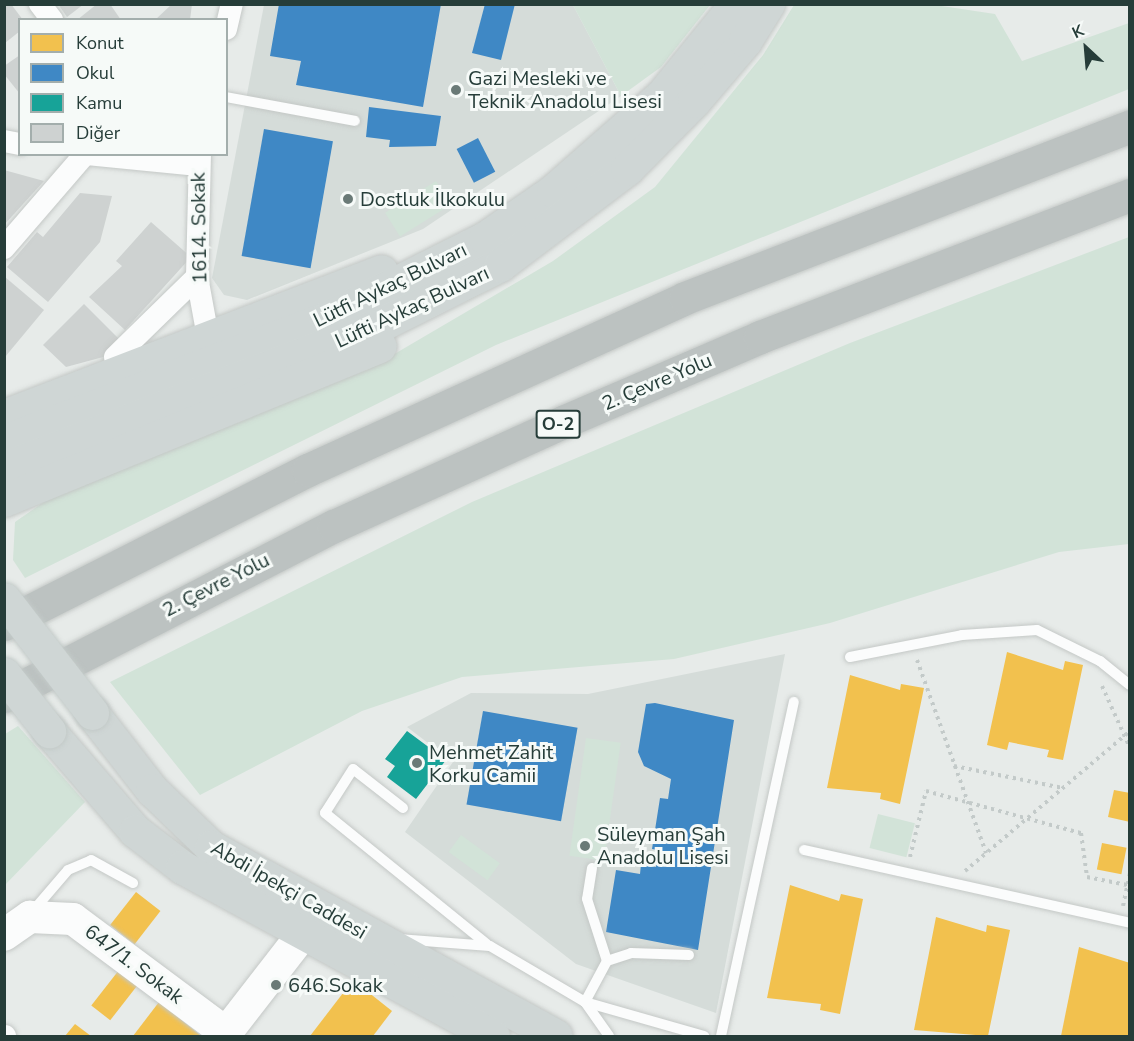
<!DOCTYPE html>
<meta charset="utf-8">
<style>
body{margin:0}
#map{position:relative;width:1134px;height:1041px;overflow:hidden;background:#e7ebe9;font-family:"Nunito Sans",sans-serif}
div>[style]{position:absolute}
.built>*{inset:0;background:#d5dcd9}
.green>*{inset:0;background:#d2e3d8;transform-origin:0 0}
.homes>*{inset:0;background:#f2c14e;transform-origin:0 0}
.schools>*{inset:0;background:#3f88c5;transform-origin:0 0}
.public>*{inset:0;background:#17a398}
.building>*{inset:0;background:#ced2d1}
.path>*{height:4px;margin-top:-2px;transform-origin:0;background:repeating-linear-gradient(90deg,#c3cac9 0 3px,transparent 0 7.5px)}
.roads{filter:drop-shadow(0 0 2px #c4c8c6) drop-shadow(0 0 2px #c4c8c6)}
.lane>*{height:10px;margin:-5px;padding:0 5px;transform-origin:5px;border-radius:5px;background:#fbfcfc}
.street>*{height:22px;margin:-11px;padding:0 11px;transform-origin:11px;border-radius:11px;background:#fbfcfc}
.secondary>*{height:32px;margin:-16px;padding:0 16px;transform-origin:16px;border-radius:16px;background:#fbfcfc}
.primary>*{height:33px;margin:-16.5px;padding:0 16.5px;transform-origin:16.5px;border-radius:16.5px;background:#cfd6d5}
.highway>*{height:33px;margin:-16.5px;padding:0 16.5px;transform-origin:16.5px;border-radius:16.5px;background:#bcc2c1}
.bridges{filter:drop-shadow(0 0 2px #c3cac8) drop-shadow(0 0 2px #c3cac8)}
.primary-bridge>*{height:33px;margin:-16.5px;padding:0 16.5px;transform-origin:16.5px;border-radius:16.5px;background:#cfd6d5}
.dots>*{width:16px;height:16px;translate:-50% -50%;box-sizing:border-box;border:3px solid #f6faf8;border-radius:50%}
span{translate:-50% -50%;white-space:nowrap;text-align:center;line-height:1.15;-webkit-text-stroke:6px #f6faf8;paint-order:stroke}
.shield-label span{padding:2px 4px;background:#f6faf8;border:2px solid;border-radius:4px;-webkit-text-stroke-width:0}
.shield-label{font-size:18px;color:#263d39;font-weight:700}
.poi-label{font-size:20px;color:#263d39}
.left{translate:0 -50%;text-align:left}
.street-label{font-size:20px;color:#263d39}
.frame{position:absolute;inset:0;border:6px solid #263d39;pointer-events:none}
.legend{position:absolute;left:18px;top:18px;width:210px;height:138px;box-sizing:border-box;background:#f6faf8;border:2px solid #a3aeac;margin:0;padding:8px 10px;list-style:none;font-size:18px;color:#263d39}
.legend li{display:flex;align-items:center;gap:12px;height:30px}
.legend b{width:30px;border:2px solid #a3aeac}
.north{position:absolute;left:1056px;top:18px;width:60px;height:60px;-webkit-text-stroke:4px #f6faf8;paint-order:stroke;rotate:334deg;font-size:16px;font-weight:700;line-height:24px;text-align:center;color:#263d39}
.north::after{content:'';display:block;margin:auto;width:21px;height:27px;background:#263d39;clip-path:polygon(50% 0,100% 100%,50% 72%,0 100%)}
</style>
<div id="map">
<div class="built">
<div style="clip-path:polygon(264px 5px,573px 5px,621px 96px,423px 229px,247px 300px,224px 295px,212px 278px)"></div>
<div style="clip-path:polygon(785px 654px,716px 1013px,576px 964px,405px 832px,453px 762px,407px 727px,471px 693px,588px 694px)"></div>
</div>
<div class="green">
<div style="clip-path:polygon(573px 5px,710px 5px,661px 67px,621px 96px)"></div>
<div style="clip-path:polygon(794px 5px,935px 5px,995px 14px,1022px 61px,1129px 23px,1129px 89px,496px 345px,25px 578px,13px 560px,15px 522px,61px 490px,391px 356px,553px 261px,655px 187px,763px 55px)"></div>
<div style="left:436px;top:181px;width:28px;height:60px;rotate:58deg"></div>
<div style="clip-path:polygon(1129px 237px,1129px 544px,1059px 552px,830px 623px,674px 659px,462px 677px,362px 711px,200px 795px,110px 682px,472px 502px,850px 343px)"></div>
<div style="clip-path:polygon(18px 726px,85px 802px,5px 885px,5px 734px)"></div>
<div style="left:586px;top:738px;width:35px;height:119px;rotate:8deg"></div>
<div style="left:878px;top:814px;width:38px;height:35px;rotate:14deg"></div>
<div style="left:461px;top:835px;width:48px;height:21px;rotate:36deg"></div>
</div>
<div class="homes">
<div style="clip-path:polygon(1007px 652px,1063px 670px,1065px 661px,1083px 665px,1063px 760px,1047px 757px,1049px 750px,1009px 742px,1007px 750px,987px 745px)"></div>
<div style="clip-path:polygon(850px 675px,900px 690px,901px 684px,924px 688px,900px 804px,880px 799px,881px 793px,827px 788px)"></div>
<div style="clip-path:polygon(1114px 790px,1130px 793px,1130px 822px,1108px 817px)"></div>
<div style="left:1102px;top:843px;width:25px;height:27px;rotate:11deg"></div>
<div style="clip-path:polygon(790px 885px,839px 901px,841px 894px,863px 899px,840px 1014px,820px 1010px,821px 1004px,767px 998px)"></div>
<div style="left:136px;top:892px;width:31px;height:42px;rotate:38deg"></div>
<div style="clip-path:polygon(936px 917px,986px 932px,987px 925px,1010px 930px,988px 1036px,914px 1030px)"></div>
<div style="clip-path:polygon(1079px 947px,1130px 963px,1130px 1036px,1061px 1036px)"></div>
<div style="left:119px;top:970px;width:24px;height:45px;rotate:38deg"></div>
<div style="clip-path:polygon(353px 980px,392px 1011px,373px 1036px,310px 1036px)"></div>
<div style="clip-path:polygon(159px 1002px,200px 1035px,199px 1036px,133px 1036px)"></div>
<div style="clip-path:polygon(75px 1024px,91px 1036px,65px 1036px)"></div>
</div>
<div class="schools">
<div style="clip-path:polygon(279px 4px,441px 4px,423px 107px,296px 85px,301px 61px,270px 56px)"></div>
<div style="clip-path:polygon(485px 4px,515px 4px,501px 60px,472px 53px)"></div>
<div style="clip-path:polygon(369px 107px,441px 116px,436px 146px,389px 147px,390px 140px,366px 137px)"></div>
<div style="left:264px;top:129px;width:70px;height:129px;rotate:10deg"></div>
<div style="left:478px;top:138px;width:38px;height:24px;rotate:63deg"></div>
<div style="clip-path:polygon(655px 703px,734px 720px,698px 950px,606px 932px,616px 870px,640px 874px,641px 864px,656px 867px,658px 850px,652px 849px,660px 798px,668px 799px,671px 779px,644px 766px,638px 752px,646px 704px)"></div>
<div style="left:483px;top:711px;width:96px;height:95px;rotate:10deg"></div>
</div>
<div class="public">
<div style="clip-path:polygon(407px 731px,446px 760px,416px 799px,387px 777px,395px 766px,385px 759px)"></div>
</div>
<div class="building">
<div style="clip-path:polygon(5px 4px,11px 4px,23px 20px,20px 31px,5px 43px)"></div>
<div style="clip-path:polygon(58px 4px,84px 4px,67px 17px)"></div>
<div style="clip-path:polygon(97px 4px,110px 4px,121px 20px,77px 20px)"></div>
<div style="clip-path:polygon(172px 4px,192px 4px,190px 20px,155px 20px)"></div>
<div style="clip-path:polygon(20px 55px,20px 94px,4px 74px,4px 66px)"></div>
<div style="clip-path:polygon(4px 170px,44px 181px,4px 225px)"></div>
<div style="clip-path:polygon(80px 193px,112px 196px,100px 242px,48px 302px,7px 267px,37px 232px,43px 237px)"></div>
<div style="clip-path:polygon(151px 222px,191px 257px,125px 330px,89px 297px,122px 266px,116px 261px)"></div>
<div style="clip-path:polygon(5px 277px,44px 310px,5px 357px)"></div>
<div style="clip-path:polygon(84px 304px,121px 341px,107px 356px,66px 367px,43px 345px)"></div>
</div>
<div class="path">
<div style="left:917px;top:660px;width:205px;rotate:70.3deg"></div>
<div style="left:1102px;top:686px;width:68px;rotate:65.7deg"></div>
<div style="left:954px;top:766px;width:111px;rotate:11.4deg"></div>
<div style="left:910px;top:857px;width:68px;rotate:-76.4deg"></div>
<div style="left:926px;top:791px;width:161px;rotate:15.2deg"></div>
<div style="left:1081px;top:833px;width:44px;rotate:82.2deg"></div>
<div style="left:1087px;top:877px;width:41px;rotate:11.3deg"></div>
<div style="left:965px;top:871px;width:216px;rotate:-40.3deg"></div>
<div style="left:1123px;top:906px;width:33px;rotate:-78deg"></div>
</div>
<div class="roads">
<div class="lane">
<div style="left:226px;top:97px;width:131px;rotate:10.5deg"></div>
<div style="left:850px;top:657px;width:114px;rotate:-11.1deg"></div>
<div style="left:962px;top:635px;width:75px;rotate:-3.8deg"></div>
<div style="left:1037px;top:630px;width:70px;rotate:26.2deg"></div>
<div style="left:1100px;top:661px;width:38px;rotate:39deg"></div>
<div style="left:403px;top:808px;width:63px;rotate:-142deg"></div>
<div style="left:353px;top:769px;width:52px;rotate:122.5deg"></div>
<div style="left:325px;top:813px;width:208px;rotate:39deg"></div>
<div style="left:804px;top:850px;width:334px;rotate:12.6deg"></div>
<div style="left:592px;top:868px;width:31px;rotate:99deg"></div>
<div style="left:587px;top:899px;width:65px;rotate:72.1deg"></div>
<div style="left:32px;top:912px;width:55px;rotate:-49.4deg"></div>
<div style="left:68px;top:870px;width:25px;rotate:-23deg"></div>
<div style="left:91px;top:860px;width:48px;rotate:28.7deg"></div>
<div style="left:398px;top:939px;width:92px;rotate:4.4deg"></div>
<div style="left:490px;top:946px;width:110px;rotate:30.5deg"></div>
<div style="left:585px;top:1002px;width:124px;rotate:15.9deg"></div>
<div style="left:609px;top:1036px;width:42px;rotate:-125.2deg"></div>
<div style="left:585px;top:1002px;width:47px;rotate:-61.8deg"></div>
<div style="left:607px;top:961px;width:25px;rotate:-18deg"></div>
<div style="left:631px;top:953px;width:58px;rotate:2deg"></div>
<div style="left:721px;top:1036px;width:342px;rotate:-77.7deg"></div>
</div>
<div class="street">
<div style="left:40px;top:4px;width:20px;rotate:53deg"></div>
<div style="left:226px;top:29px;width:26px;rotate:-77deg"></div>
<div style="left:4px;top:141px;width:16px;rotate:11deg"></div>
<div style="left:87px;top:154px;width:112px;rotate:5.7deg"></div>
<div style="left:200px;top:154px;width:123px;rotate:91.4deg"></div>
<div style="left:197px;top:277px;width:61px;rotate:79.6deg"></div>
<div style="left:4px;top:248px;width:124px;rotate:-49.2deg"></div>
<div style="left:115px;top:357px;width:115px;rotate:-44.3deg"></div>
<div style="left:4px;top:1036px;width:1px"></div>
</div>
<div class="secondary">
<div style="left:4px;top:935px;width:32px;rotate:-35deg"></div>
<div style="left:30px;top:917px;width:43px;rotate:2.7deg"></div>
<div style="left:73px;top:919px;width:191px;rotate:36.7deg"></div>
<div style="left:226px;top:1033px;width:124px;rotate:-52.2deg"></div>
</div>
<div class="primary">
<div style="left:4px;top:416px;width:404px;rotate:-21deg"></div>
<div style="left:4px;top:441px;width:345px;rotate:-20.9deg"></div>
<div style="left:326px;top:318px;width:178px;rotate:-26.7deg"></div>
<div style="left:485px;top:238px;width:83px;rotate:-34.7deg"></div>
<div style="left:553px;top:191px;width:145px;rotate:-41.4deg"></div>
<div style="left:662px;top:95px;width:117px;rotate:-50.9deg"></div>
<div style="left:4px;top:468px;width:404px;rotate:-20.9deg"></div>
<div style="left:382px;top:324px;width:132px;rotate:-26.6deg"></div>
<div style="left:500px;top:265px;width:159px;rotate:-37.1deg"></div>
<div style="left:627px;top:169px;width:95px;rotate:-45.4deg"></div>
<div style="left:694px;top:101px;width:79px;rotate:-49.6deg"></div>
<div style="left:745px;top:41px;width:44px;rotate:-58.1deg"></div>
<div style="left:4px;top:500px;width:406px;rotate:-22.3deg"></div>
<div style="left:92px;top:713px;width:98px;rotate:52.1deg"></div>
<div style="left:152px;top:790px;width:82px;rotate:44deg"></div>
<div style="left:211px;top:847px;width:393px;rotate:28.7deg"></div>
<div style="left:49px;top:731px;width:132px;rotate:49.3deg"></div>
<div style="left:135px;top:831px;width:59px;rotate:37.5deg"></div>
<div style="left:182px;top:867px;width:354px;rotate:28.5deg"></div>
</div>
<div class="highway">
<div style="left:4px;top:624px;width:341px;rotate:-26.9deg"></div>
<div style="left:308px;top:470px;width:414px;rotate:-24.5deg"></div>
<div style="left:685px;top:298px;width:477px;rotate:-21.1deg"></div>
<div style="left:4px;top:696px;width:371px;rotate:-27.3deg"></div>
<div style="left:334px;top:526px;width:252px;rotate:-24.4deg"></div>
<div style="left:563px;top:422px;width:215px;rotate:-23.3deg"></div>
<div style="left:760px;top:337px;width:396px;rotate:-21deg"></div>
</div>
</div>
<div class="bridges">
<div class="primary-bridge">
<div style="left:4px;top:599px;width:144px;rotate:52.3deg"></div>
<div style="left:4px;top:674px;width:73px;rotate:51.7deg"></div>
</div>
</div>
<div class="dots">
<div style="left:456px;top:90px;background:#6a7a77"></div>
<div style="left:348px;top:199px;background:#6a7a77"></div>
<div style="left:417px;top:763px;background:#6a7a77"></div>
<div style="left:585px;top:846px;background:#6a7a77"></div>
<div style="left:276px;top:985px;background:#6a7a77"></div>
</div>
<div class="shield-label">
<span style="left:558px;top:424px">O-2</span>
</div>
<div class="poi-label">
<span class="left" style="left:468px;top:90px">Gazi Mesleki ve<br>Teknik Anadolu Lisesi</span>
<span class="left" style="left:360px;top:199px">Dostluk İlkokulu</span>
<span class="left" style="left:429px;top:764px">Mehmet Zahit<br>Korku Camii</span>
<span class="left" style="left:597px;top:846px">Süleyman Şah<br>Anadolu Lisesi</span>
<span class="left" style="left:288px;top:985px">646.Sokak</span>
</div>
<div class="street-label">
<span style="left:199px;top:228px;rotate:-91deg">1614. Sokak</span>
<span style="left:390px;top:285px;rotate:-26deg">Lütfi Aykaç Bulvarı</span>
<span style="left:412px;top:307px;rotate:-25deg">Lüfti Aykaç Bulvarı</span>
<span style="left:657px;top:382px;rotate:-23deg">2. Çevre Yolu</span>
<span style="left:216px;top:585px;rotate:-27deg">2. Çevre Yolu</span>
<span style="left:289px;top:890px;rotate:30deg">Abdi İpekçi Caddesi</span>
<span style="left:134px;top:964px;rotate:37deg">647/1. Sokak</span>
</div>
<div class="frame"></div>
<ul class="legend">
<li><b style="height:16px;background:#f2c14e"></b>Konut</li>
<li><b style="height:16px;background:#3f88c5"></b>Okul</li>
<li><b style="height:16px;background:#17a398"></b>Kamu</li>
<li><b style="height:16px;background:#ced2d1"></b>Diğer</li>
</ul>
<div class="north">K</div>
</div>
